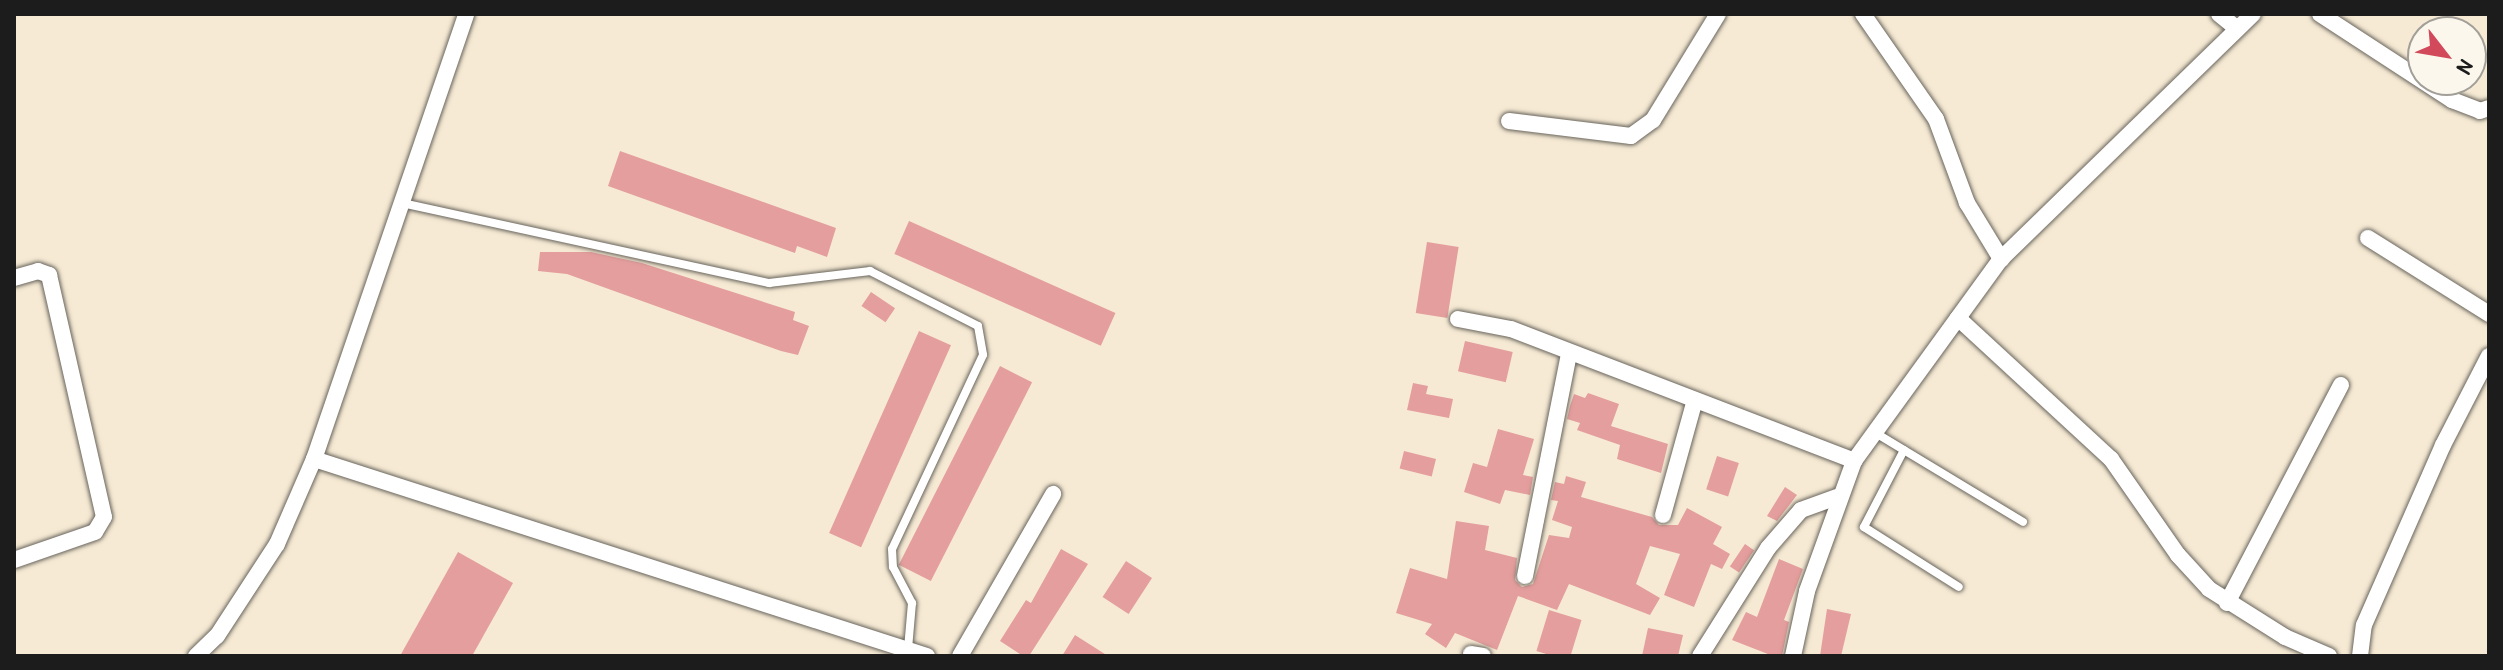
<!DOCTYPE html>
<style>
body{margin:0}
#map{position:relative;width:2503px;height:670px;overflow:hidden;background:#f6ead4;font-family:"Patrick Hand",sans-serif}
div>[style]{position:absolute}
.building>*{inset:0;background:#e49e9d;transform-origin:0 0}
.roads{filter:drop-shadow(0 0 2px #68645c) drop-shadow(0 0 2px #68645c)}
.lane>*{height:8px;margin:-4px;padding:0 4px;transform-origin:4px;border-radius:4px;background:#fff}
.street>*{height:16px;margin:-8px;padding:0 8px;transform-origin:8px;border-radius:8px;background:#fff}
span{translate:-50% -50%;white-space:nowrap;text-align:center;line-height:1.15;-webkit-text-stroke:8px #fbf7ec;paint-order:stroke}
.frame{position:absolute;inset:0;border:16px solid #1c1c1c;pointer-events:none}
.north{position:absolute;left:2407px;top:16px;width:80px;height:80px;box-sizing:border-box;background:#fbf7ec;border:2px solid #a29f99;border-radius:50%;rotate:121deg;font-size:22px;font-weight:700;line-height:32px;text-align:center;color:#1c1c1c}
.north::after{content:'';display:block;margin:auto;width:28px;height:36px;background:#d1495b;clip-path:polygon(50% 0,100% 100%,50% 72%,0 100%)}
</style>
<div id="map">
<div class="building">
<div style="clip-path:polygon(620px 151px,836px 228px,827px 257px,797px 246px,795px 253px,608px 186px)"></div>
<div style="left:909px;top:221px;width:226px;height:36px;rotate:24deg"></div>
<div style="left:1427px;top:242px;width:32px;height:72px;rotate:9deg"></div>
<div style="clip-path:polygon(540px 252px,591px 252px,642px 263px,795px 312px,793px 320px,809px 326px,798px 355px,781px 351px,567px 274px,538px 271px)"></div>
<div style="left:871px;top:292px;width:29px;height:17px;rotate:34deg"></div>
<div style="left:919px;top:331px;width:35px;height:221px;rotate:24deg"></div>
<div style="left:1465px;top:341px;width:49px;height:31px;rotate:13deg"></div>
<div style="left:1000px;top:366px;width:36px;height:223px;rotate:27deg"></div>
<div style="clip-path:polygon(1413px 383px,1428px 386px,1426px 394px,1453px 399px,1449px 418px,1407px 410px)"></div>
<div style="clip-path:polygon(1588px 393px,1619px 404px,1611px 426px,1668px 444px,1661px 473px,1617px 459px,1620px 445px,1577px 430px,1580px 423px,1567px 419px,1570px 406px,1574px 394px,1585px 398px)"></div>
<div style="clip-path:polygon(1498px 429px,1534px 439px,1523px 475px,1533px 477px,1530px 495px,1505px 490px,1500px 504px,1464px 492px,1473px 463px,1487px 467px)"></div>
<div style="left:1404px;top:451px;width:33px;height:18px;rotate:14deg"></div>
<div style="left:1717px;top:456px;width:23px;height:35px;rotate:18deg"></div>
<div style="clip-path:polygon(1566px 476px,1586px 482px,1581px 497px,1652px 517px,1659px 525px,1678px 525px,1687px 508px,1722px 527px,1713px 544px,1730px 554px,1722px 569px,1711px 564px,1694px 607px,1664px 595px,1680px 554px,1650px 546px,1636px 584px,1660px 598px,1650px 615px,1569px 584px,1557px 610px,1518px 596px,1497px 650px,1455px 633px,1446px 648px,1425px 634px,1432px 624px,1396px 613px,1410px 568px,1447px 579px,1456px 521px,1489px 526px,1485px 550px,1517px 558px,1515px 580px,1522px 587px,1533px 584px,1549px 535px,1569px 538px,1572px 527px,1552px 520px,1558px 501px,1551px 500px,1555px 482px,1564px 484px)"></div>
<div style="clip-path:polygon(1785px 487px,1797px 495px,1777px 521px,1767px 516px)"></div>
<div style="left:1745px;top:544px;width:11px;height:27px;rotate:34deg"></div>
<div style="clip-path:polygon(1061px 549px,1088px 564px,1029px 656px,1023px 656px,1000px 641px,1026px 600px,1031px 603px)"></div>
<div style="clip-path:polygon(458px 552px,513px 583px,472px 656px,400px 656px)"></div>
<div style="clip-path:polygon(1779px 559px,1803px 569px,1784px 620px,1789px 622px,1782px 656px,1773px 656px,1732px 640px,1746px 612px,1757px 617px)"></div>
<div style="left:1126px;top:561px;width:31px;height:43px;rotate:33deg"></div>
<div style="clip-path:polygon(1827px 609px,1851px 614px,1841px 656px,1820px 656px)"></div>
<div style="left:1549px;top:610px;width:34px;height:43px;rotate:17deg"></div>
<div style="clip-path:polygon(1648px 628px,1683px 635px,1678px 656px,1642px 656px)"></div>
<div style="clip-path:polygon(1075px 635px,1108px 656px,1062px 656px)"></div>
</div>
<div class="roads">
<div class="lane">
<div style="left:402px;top:203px;width:376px;rotate:12.3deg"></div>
<div style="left:769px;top:283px;width:102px;rotate:-6.8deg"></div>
<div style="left:870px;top:271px;width:121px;rotate:27deg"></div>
<div style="left:978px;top:326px;width:29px;rotate:80deg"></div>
<div style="left:983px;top:355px;width:214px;rotate:115.1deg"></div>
<div style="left:892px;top:549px;width:18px;rotate:87deg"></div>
<div style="left:893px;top:567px;width:41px;rotate:62.2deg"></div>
<div style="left:912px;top:603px;width:46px;rotate:95deg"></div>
<div style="left:1874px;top:432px;width:174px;rotate:31.1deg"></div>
<div style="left:1904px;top:450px;width:87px;rotate:117.5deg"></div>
<div style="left:1864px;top:527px;width:112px;rotate:32.3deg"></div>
</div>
<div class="street">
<div style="left:1863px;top:14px;width:128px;rotate:55.2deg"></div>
<div style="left:1936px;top:119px;width:90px;rotate:69.7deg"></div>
<div style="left:1967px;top:203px;width:66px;rotate:58.7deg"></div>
<div style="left:2219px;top:14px;width:21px;rotate:39deg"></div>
<div style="left:2320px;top:14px;width:158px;rotate:33.1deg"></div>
<div style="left:2452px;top:100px;width:30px;rotate:21deg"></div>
<div style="left:2480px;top:111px;width:9px;rotate:-18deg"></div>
<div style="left:1509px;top:121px;width:123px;rotate:7deg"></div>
<div style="left:1631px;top:136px;width:27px;rotate:-36deg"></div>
<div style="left:1653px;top:120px;width:124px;rotate:-58.5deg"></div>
<div style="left:2368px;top:238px;width:143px;rotate:32.1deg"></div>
<div style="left:14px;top:278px;width:25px;rotate:-16deg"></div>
<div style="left:38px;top:271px;width:12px;rotate:20deg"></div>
<div style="left:49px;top:275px;width:248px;rotate:77.2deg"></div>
<div style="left:104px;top:517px;width:17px;rotate:121deg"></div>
<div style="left:95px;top:532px;width:86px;rotate:160.9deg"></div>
<div style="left:1958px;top:318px;width:208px;rotate:42.7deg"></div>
<div style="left:2111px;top:459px;width:117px;rotate:55.1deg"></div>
<div style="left:2178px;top:555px;width:46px;rotate:47.6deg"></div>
<div style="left:2209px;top:589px;width:90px;rotate:32.3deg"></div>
<div style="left:2285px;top:637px;width:48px;rotate:23.4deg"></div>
<div style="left:1458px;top:319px;width:54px;rotate:10.7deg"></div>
<div style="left:1511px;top:329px;width:368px;rotate:21deg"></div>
<div style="left:314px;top:459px;width:644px;rotate:17.82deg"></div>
<div style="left:1663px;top:515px;width:119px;rotate:-74.5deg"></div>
<div style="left:1525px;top:576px;width:227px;rotate:-78.8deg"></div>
<div style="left:2227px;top:603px;width:246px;rotate:-62.4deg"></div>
<div style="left:1471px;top:654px;width:12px;rotate:9deg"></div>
<div style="left:196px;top:656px;width:29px;rotate:-44deg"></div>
<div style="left:217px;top:636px;width:110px;rotate:-56.9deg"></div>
<div style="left:277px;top:544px;width:93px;rotate:-66.5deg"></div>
<div style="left:314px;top:459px;width:470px;rotate:-71.1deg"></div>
<div style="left:960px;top:656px;width:187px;rotate:-60.1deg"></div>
<div style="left:1700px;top:656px;width:128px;rotate:-57.8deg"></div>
<div style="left:1768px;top:548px;width:50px;rotate:-49deg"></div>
<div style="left:1801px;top:510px;width:38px;rotate:-20deg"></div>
<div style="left:1793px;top:656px;width:66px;rotate:-77.8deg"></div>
<div style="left:1807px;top:591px;width:138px;rotate:-70.1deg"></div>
<div style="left:1854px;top:461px;width:250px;rotate:-54deg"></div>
<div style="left:2001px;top:259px;width:351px;rotate:-44.2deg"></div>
<div style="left:2360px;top:656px;width:31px;rotate:-83deg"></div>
<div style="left:2364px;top:625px;width:197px;rotate:-66.3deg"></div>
<div style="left:2443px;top:445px;width:100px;rotate:-62.7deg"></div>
</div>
</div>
<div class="frame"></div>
<div class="north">N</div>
</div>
